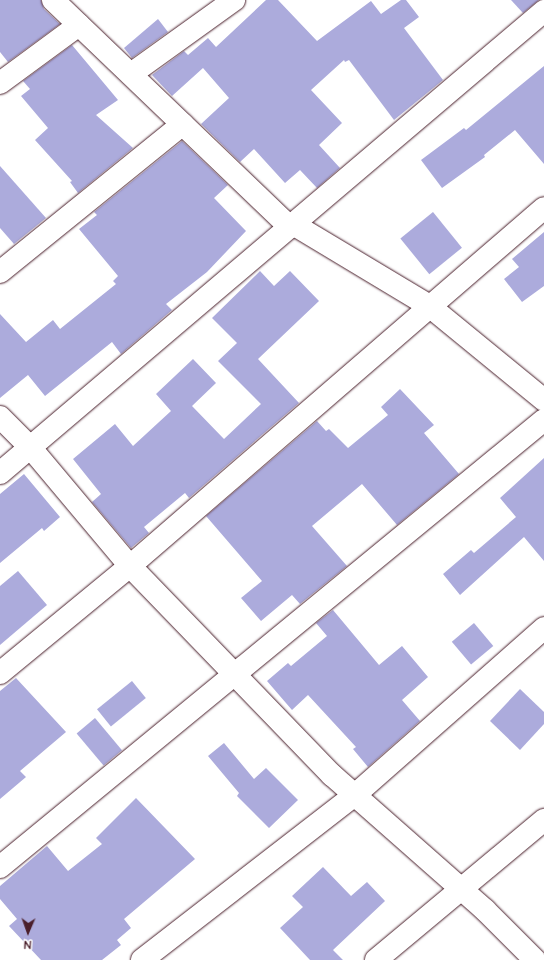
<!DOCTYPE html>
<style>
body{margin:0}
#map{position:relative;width:544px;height:960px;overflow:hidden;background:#fff;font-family:"Architects Daughter",sans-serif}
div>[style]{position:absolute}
.building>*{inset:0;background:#acabdc;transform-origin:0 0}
.roads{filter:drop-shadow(0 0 1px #4a1f2b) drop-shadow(0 0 1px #4a1f2b)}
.minor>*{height:22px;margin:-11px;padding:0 11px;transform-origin:11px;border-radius:11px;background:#fff}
span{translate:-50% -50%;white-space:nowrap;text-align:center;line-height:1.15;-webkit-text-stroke:3.5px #fff;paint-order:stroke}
.north{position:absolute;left:8px;top:912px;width:40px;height:40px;-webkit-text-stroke:3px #fff;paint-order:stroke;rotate:182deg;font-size:11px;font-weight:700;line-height:16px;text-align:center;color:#4a1f2b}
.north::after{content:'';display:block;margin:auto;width:14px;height:18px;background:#4a1f2b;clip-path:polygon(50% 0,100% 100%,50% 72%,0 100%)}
</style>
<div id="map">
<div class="building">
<div style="clip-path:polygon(0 0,41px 0,44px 9px,60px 24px,8px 62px,0 52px)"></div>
<div style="clip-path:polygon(266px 0,278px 0,317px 41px,371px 1px,381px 14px,401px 0,406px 0,419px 17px,404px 28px,443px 80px,394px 120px,349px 60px,345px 62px,344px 60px,311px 90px,342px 123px,319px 145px,340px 168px,317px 188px,300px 170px,285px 183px,254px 149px,240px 162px,201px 124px,229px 98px,203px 68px,172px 96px,152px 75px,184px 51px,188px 55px,208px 38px,216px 47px)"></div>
<div style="clip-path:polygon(511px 0,539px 0,523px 13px)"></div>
<div style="clip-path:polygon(158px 19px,168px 32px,132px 58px,124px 48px)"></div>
<div style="clip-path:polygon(72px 45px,118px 100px,96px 115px,133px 148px,78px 193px,70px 182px,72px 181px,35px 140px,48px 128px,21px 96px,30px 89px,23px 81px)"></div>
<div style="clip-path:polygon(544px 66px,544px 164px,515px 130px,484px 155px,485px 157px,442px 188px,421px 160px,464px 128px,466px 130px)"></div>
<div style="clip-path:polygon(182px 141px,228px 185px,214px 198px,246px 231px,207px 272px,166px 304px,172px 310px,121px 354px,112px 342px,45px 396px,28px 375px,0 398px,0 314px,26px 342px,53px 320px,60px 329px,116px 284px,113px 281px,118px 276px,79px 229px,97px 215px,94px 212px)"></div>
<div style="clip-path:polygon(0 166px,46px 218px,14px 244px,0 228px)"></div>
<div style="left:433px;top:212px;width:46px;height:42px;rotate:51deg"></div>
<div style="clip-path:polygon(544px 232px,544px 286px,522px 302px,504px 279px,519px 267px,512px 259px)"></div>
<div style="clip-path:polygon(260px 271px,274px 286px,290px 271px,319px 301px,258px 359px,299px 403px,189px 498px,185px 493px,144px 527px,149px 533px,131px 548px,92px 502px,101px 494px,73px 459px,115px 424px,133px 446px,171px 411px,156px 394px,193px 359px,216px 383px,192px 406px,224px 439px,261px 404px,218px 361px,237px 343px,212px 318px)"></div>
<div style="clip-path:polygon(400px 389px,434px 425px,424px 433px,459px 474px,397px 525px,362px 484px,312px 526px,347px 566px,300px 604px,292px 595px,261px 621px,241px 598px,262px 581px,206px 516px,317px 421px,326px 431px,329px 429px,348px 448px,388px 415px,381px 407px)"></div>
<div style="clip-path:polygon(544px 458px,544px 561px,524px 537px,460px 595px,443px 574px,471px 550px,474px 553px,516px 517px,500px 498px)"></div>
<div style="clip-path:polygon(24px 474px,60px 517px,44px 531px,42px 528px,0 563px,0 494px)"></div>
<div style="clip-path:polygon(18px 571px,47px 605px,0 645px,0 586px)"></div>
<div style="clip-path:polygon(333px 610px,379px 665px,402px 646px,428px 677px,402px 700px,420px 721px,368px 767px,353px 749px,356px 747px,308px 695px,292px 710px,267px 681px,288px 663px,291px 666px,327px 636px,316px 623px)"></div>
<div style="left:474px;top:623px;width:30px;height:29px;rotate:50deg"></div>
<div style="clip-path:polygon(16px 678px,66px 732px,20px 771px,26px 777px,0 799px,0 691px)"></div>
<div style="left:132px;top:681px;width:22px;height:45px;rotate:51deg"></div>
<div style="clip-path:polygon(520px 689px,544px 712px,544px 724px,520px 750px,490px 721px)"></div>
<div style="left:95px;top:718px;width:42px;height:24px;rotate:50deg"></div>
<div style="clip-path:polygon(224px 743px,254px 779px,266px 768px,298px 800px,269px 828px,237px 796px,239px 793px,208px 756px)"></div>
<div style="clip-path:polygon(136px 798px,195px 859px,124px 919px,131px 928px,117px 940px,121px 945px,102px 960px,41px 960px,9px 926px,17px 919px,0 899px,0 886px,47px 846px,68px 871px,102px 844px,96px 838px)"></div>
<div style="clip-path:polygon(323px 867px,351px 896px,367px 882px,385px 901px,333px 950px,343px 960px,310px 960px,280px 928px,303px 907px,292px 896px)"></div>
</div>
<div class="roads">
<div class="minor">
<div style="left:53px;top:0;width:328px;rotate:43.8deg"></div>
<div style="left:131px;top:74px;width:127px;rotate:-35.7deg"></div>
<div style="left:0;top:83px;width:98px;rotate:-36.3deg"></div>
<div style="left:293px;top:224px;width:157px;rotate:31deg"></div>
<div style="left:428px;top:305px;width:150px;rotate:39.3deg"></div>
<div style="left:0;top:272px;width:235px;rotate:-39deg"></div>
<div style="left:0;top:417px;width:42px;rotate:45deg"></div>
<div style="left:30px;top:447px;width:155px;rotate:50deg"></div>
<div style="left:130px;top:566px;width:291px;rotate:46deg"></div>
<div style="left:332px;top:775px;width:204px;rotate:41.4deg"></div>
<div style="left:485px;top:910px;width:71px;rotate:45deg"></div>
<div style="left:0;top:473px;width:714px;rotate:-40.34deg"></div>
<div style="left:0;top:673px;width:168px;rotate:-39.5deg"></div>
<div style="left:130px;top:566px;width:547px;rotate:-40.85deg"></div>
<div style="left:0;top:867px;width:704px;rotate:-39.41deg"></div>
<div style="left:142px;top:960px;width:271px;rotate:-37.8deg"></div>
<div style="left:356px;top:794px;width:251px;rotate:-41.4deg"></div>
<div style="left:376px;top:960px;width:219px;rotate:-39.8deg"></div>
</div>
</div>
<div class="north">N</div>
</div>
